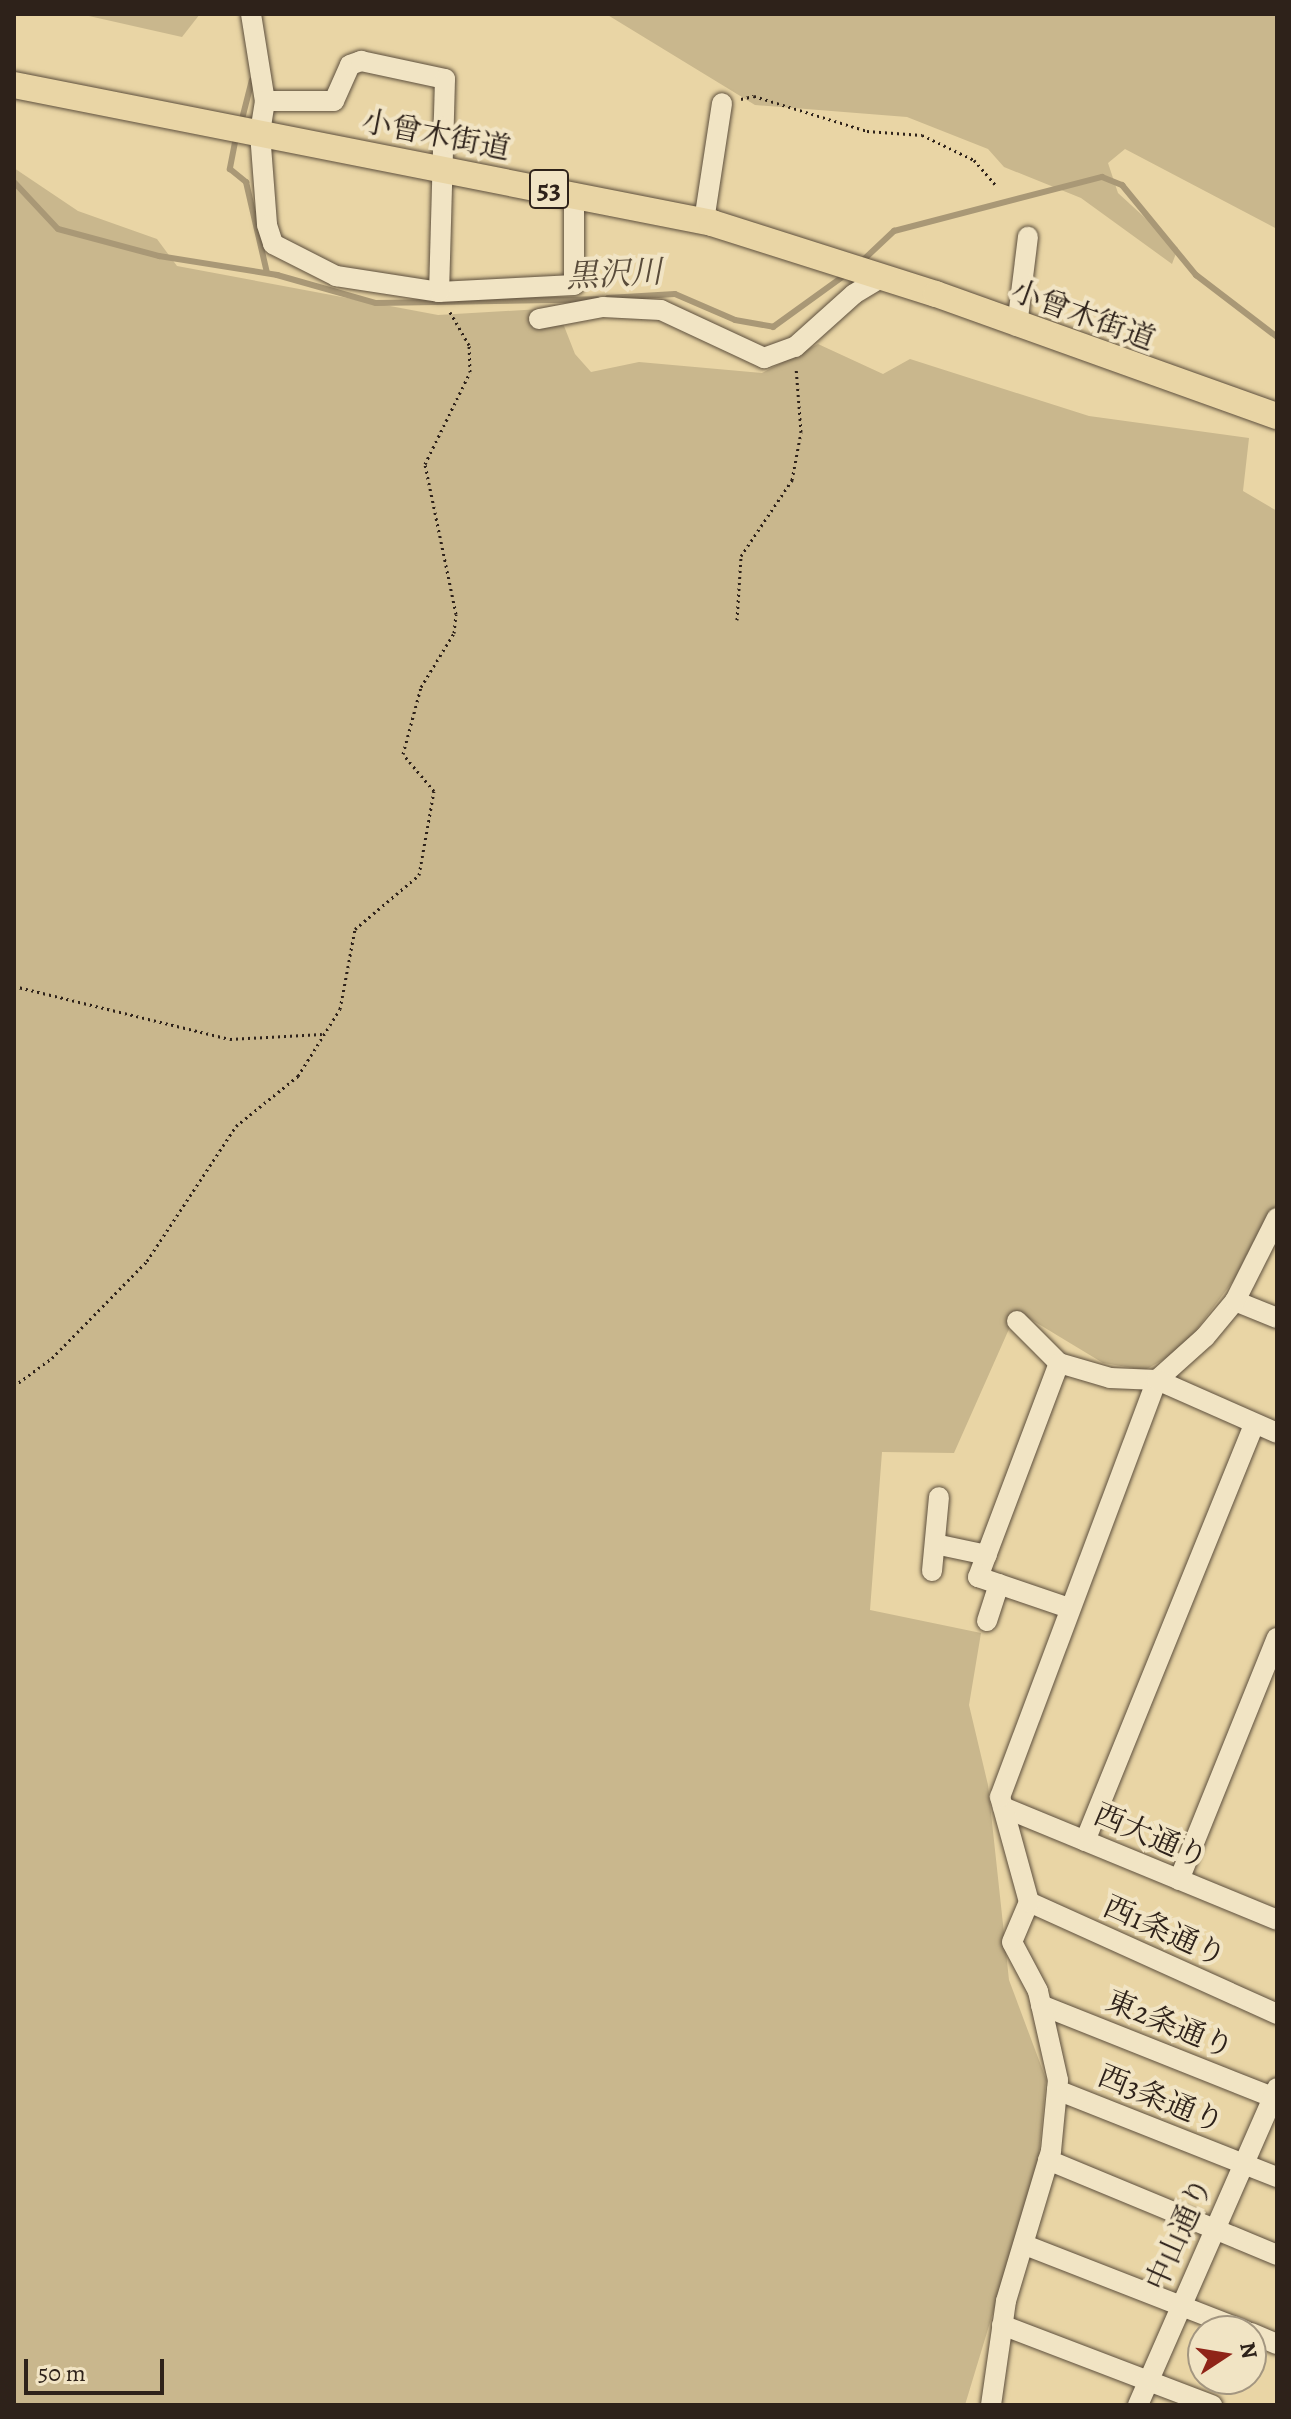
<!DOCTYPE html>
<meta charset="utf-8">
<style>
body{margin:0}
#map{position:relative;width:1291px;height:2419px;overflow:hidden;background:#e9d5a5;font-family:Alegreya,"Noto Serif JP",serif}
div>[style]{position:absolute}
.green>*{inset:0;background:#c9b78d}
.stream>*{height:6px;margin:-3px;padding:0 3px;transform-origin:3px;border-radius:3px;background:#a99876}
.path>*{height:3px;margin-top:-1.5px;transform-origin:0;background:repeating-linear-gradient(90deg,#2e221a 0 2px,transparent 0 6px)}
.roads{filter:drop-shadow(0 0 2px #5d4f3d) drop-shadow(0 0 2px #5d4f3d)}
.minor>*{height:20px;margin:-10px;padding:0 10px;transform-origin:10px;border-radius:10px;background:#f1e4c4}
.major>*{height:26px;margin:-13px;padding:0 13px;transform-origin:13px;border-radius:13px;background:#e9d5a5}
span{translate:-50% -50%;white-space:nowrap;text-align:center;line-height:1.15;-webkit-text-stroke:8px #f1e4c4;paint-order:stroke}
.shield-label span{padding:2px 6px;background:#f1e4c4;border:2px solid;border-radius:6px;-webkit-text-stroke-width:0}
.shield-label{font-size:28px;color:#2e221a;font-weight:700}
.street-label{font-size:30px;color:#2e221a}
.water-label{font-size:32px;color:#594b3a;font-style:italic}
.frame{position:absolute;inset:0;border:16px solid #2e221a;pointer-events:none}
.north{position:absolute;left:1187px;top:2315px;width:80px;height:80px;box-sizing:border-box;background:#f1e4c4;border:2px solid #a39680;border-radius:50%;rotate:78deg;font-size:22px;font-weight:700;line-height:32px;text-align:center;color:#2e221a}
.north::after{content:'';display:block;margin:auto;width:28px;height:36px;background:#8f2418;clip-path:polygon(50% 0,100% 100%,50% 72%,0 100%)}
.scale{position:absolute;left:24px;top:2359px;width:140px;height:36px;box-sizing:border-box;border:4px solid #2e221a;border-top:0;padding-left:10px;font-size:24px;line-height:28px;white-space:nowrap;color:#2e221a;-webkit-text-stroke:6px #f1e4c4;paint-order:stroke}
</style>
<div id="map">
<div class="green">
<div style="clip-path:polygon(80px 14px,200px 14px,182px 37px)"></div>
<div style="clip-path:polygon(606px 14px,1277px 14px,1277px 229px,1125px 149px,1108px 163px,1118px 193px,1178px 248px,1172px 264px,1081px 198px,1004px 167px,988px 149px,907px 117px,755px 105px)"></div>
<div style="clip-path:polygon(14px 168px,78px 211px,157px 239px,177px 266px,438px 315px,557px 308px,575px 354px,591px 372px,639px 362px,762px 373px,818px 344px,883px 374px,910px 359px,1089px 416px,1249px 438px,1243px 491px,1277px 511px,1277px 1202px,1251px 1257px,1182px 1349px,1145px 1370px,1103px 1363px,1017px 1311px,954px 1453px,882px 1452px,870px 1610px,981px 1633px,969px 1705px,988px 1785px,1009px 1980px,1046px 2079px,1038px 2164px,965px 2405px,14px 2405px)"></div>
</div>
<div class="stream">
<div style="left:241px;top:123px;width:44px;rotate:-75.7deg"></div>
<div style="left:236px;top:137px;width:33px;rotate:101deg"></div>
<div style="left:230px;top:169px;width:21px;rotate:39deg"></div>
<div style="left:246px;top:182px;width:93px;rotate:77deg"></div>
<div style="left:14px;top:182px;width:64px;rotate:46.9deg"></div>
<div style="left:58px;top:229px;width:105px;rotate:15deg"></div>
<div style="left:159px;top:256px;width:120px;rotate:9.1deg"></div>
<div style="left:277px;top:275px;width:103px;rotate:15.8deg"></div>
<div style="left:376px;top:303px;width:221px;rotate:-1deg"></div>
<div style="left:860px;top:263px;width:47px;rotate:-43.3deg"></div>
<div style="left:894px;top:231px;width:215px;rotate:-14.6deg"></div>
<div style="left:1102px;top:177px;width:22px;rotate:22deg"></div>
<div style="left:1122px;top:185px;width:117px;rotate:50.6deg"></div>
<div style="left:1196px;top:275px;width:102px;rotate:37.4deg"></div>
<div style="left:608px;top:298px;width:67px;rotate:-3.4deg"></div>
<div style="left:675px;top:294px;width:65px;rotate:23.4deg"></div>
<div style="left:735px;top:320px;width:39px;rotate:10deg"></div>
<div style="left:773px;top:327px;width:92px;rotate:-35.8deg"></div>
</div>
<div class="path">
<div style="left:741px;top:99px;width:13px;rotate:-13deg"></div>
<div style="left:754px;top:96px;width:118px;rotate:17.2deg"></div>
<div style="left:867px;top:131px;width:55px;rotate:4.2deg"></div>
<div style="left:922px;top:135px;width:58px;rotate:25.7deg"></div>
<div style="left:974px;top:160px;width:32px;rotate:49deg"></div>
<div style="left:737px;top:620px;width:64px;rotate:-86.4deg"></div>
<div style="left:741px;top:556px;width:92px;rotate:-56.1deg"></div>
<div style="left:792px;top:480px;width:49px;rotate:-79.4deg"></div>
<div style="left:801px;top:432px;width:65px;rotate:-94.4deg"></div>
<div style="left:14px;top:986px;width:222px;rotate:13.8deg"></div>
<div style="left:230px;top:1039px;width:92px;rotate:-3.1deg"></div>
<div style="left:14px;top:1386px;width:47px;rotate:-36.4deg"></div>
<div style="left:52px;top:1358px;width:136px;rotate:-45.6deg"></div>
<div style="left:147px;top:1261px;width:162px;rotate:-56.6deg"></div>
<div style="left:236px;top:1126px;width:80px;rotate:-38.9deg"></div>
<div style="left:298px;top:1076px;width:79px;rotate:-57.9deg"></div>
<div style="left:340px;top:1009px;width:81px;rotate:-79.4deg"></div>
<div style="left:355px;top:929px;width:84px;rotate:-40.2deg"></div>
<div style="left:419px;top:875px;width:85px;rotate:-79.9deg"></div>
<div style="left:434px;top:791px;width:48px;rotate:-130deg"></div>
<div style="left:403px;top:754px;width:69px;rotate:-75deg"></div>
<div style="left:421px;top:687px;width:63px;rotate:-58.6deg"></div>
<div style="left:454px;top:633px;width:19px;rotate:-84deg"></div>
<div style="left:456px;top:614px;width:153px;rotate:-101.7deg"></div>
<div style="left:425px;top:464px;width:102px;rotate:-63.9deg"></div>
<div style="left:470px;top:372px;width:27px;rotate:-92deg"></div>
<div style="left:469px;top:345px;width:38px;rotate:-120deg"></div>
</div>
<div class="roads">
<div class="minor">
<div style="left:251px;top:14px;width:88px;rotate:80.9deg"></div>
<div style="left:265px;top:101px;width:32px;rotate:99deg"></div>
<div style="left:260px;top:133px;width:92px;rotate:85.6deg"></div>
<div style="left:267px;top:225px;width:20px;rotate:72deg"></div>
<div style="left:273px;top:244px;width:71px;rotate:26.9deg"></div>
<div style="left:336px;top:276px;width:104px;rotate:8.8deg"></div>
<div style="left:439px;top:292px;width:135px;rotate:-3deg"></div>
<div style="left:574px;top:285px;width:91px;rotate:-90deg"></div>
<div style="left:265px;top:101px;width:69px"></div>
<div style="left:334px;top:101px;width:39px;rotate:-66deg"></div>
<div style="left:350px;top:65px;width:12px;rotate:-20deg"></div>
<div style="left:361px;top:61px;width:86px;rotate:12.1deg"></div>
<div style="left:445px;top:79px;width:213px;rotate:91.6deg"></div>
<div style="left:704px;top:221px;width:119px;rotate:-81.3deg"></div>
<div style="left:539px;top:319px;width:65px;rotate:-10.6deg"></div>
<div style="left:603px;top:307px;width:58px;rotate:3deg"></div>
<div style="left:661px;top:310px;width:114px;rotate:25deg"></div>
<div style="left:764px;top:358px;width:33px;rotate:-20deg"></div>
<div style="left:795px;top:347px;width:79px;rotate:-41.9deg"></div>
<div style="left:854px;top:294px;width:33px;rotate:-31deg"></div>
<div style="left:1017px;top:326px;width:90px;rotate:-83deg"></div>
<div style="left:1235px;top:1301px;width:45px;rotate:22deg"></div>
<div style="left:1017px;top:1321px;width:59px;rotate:45deg"></div>
<div style="left:1059px;top:1363px;width:53px;rotate:16.4deg"></div>
<div style="left:1110px;top:1378px;width:47px;rotate:2.4deg"></div>
<div style="left:1157px;top:1380px;width:64px;rotate:-41.9deg"></div>
<div style="left:1205px;top:1337px;width:47px;rotate:-50.2deg"></div>
<div style="left:1235px;top:1301px;width:93px;rotate:-63.2deg"></div>
<div style="left:1059px;top:1363px;width:229px;rotate:110.7deg"></div>
<div style="left:978px;top:1577px;width:96px;rotate:18.8deg"></div>
<div style="left:935px;top:1544px;width:53px;rotate:11.9deg"></div>
<div style="left:932px;top:1571px;width:74px;rotate:-84.6deg"></div>
<div style="left:987px;top:1621px;width:39px;rotate:-72deg"></div>
<div style="left:1003px;top:1807px;width:296px;rotate:22.4deg"></div>
<div style="left:1085px;top:1841px;width:450px;rotate:-67.9deg"></div>
<div style="left:1179px;top:1880px;width:261px;rotate:-68deg"></div>
<div style="left:1029px;top:1902px;width:272px;rotate:24.3deg"></div>
<div style="left:1041px;top:2005px;width:254px;rotate:21.7deg"></div>
<div style="left:1057px;top:2090px;width:237px;rotate:21.6deg"></div>
<div style="left:1048px;top:2160px;width:248px;rotate:22.5deg"></div>
<div style="left:1025px;top:2245px;width:237px;rotate:21.3deg"></div>
<div style="left:1002px;top:2325px;width:225px;rotate:20.9deg"></div>
<div style="left:1251px;top:2333px;width:28px;rotate:23deg"></div>
<div style="left:991px;top:2405px;width:105px;rotate:-81.8deg"></div>
<div style="left:1006px;top:2301px;width:157px;rotate:-73.3deg"></div>
<div style="left:1051px;top:2151px;width:71px;rotate:-84.4deg"></div>
<div style="left:1058px;top:2080px;width:91px;rotate:-102.7deg"></div>
<div style="left:1038px;top:1991px;width:55px;rotate:-118deg"></div>
<div style="left:1012px;top:1942px;width:43px;rotate:-67deg"></div>
<div style="left:1029px;top:1902px;width:109px;rotate:-105.4deg"></div>
<div style="left:1000px;top:1797px;width:446px;rotate:-69.4deg"></div>
<div style="left:1157px;top:1380px;width:131px;rotate:23.8deg"></div>
<div style="left:1138px;top:2405px;width:346px;rotate:-66.3deg"></div>
</div>
<div class="major">
<div style="left:14px;top:85px;width:712px;rotate:11.18deg"></div>
<div style="left:712px;top:223px;width:235px;rotate:17.6deg"></div>
<div style="left:936px;top:294px;width:362px;rotate:19.7deg"></div>
</div>
</div>
<div class="shield-label">
<span style="left:549px;top:189px">53</span>
</div>
<div class="street-label">
<span style="left:436px;top:135px;rotate:11deg">小曾木街道</span>
<span style="left:1083px;top:315px;rotate:20deg">小曾木街道</span>
<span style="left:1151px;top:1836px;rotate:23deg">西大通り</span>
<span style="left:1165px;top:1931px;rotate:24deg">西1条通り</span>
<span style="left:1170px;top:2024px;rotate:22deg">東2条通り</span>
<span style="left:1161px;top:2099px;rotate:22deg">西3条通り</span>
<span style="left:1179px;top:2234px;rotate:-66deg">中山通り</span>
</div>
<div class="water-label">
<span style="left:614px;top:274px;rotate:-3deg">黒沢川</span>
</div>
<div class="frame"></div>
<div class="north">N</div>
<div class="scale">50 m</div>
</div>
